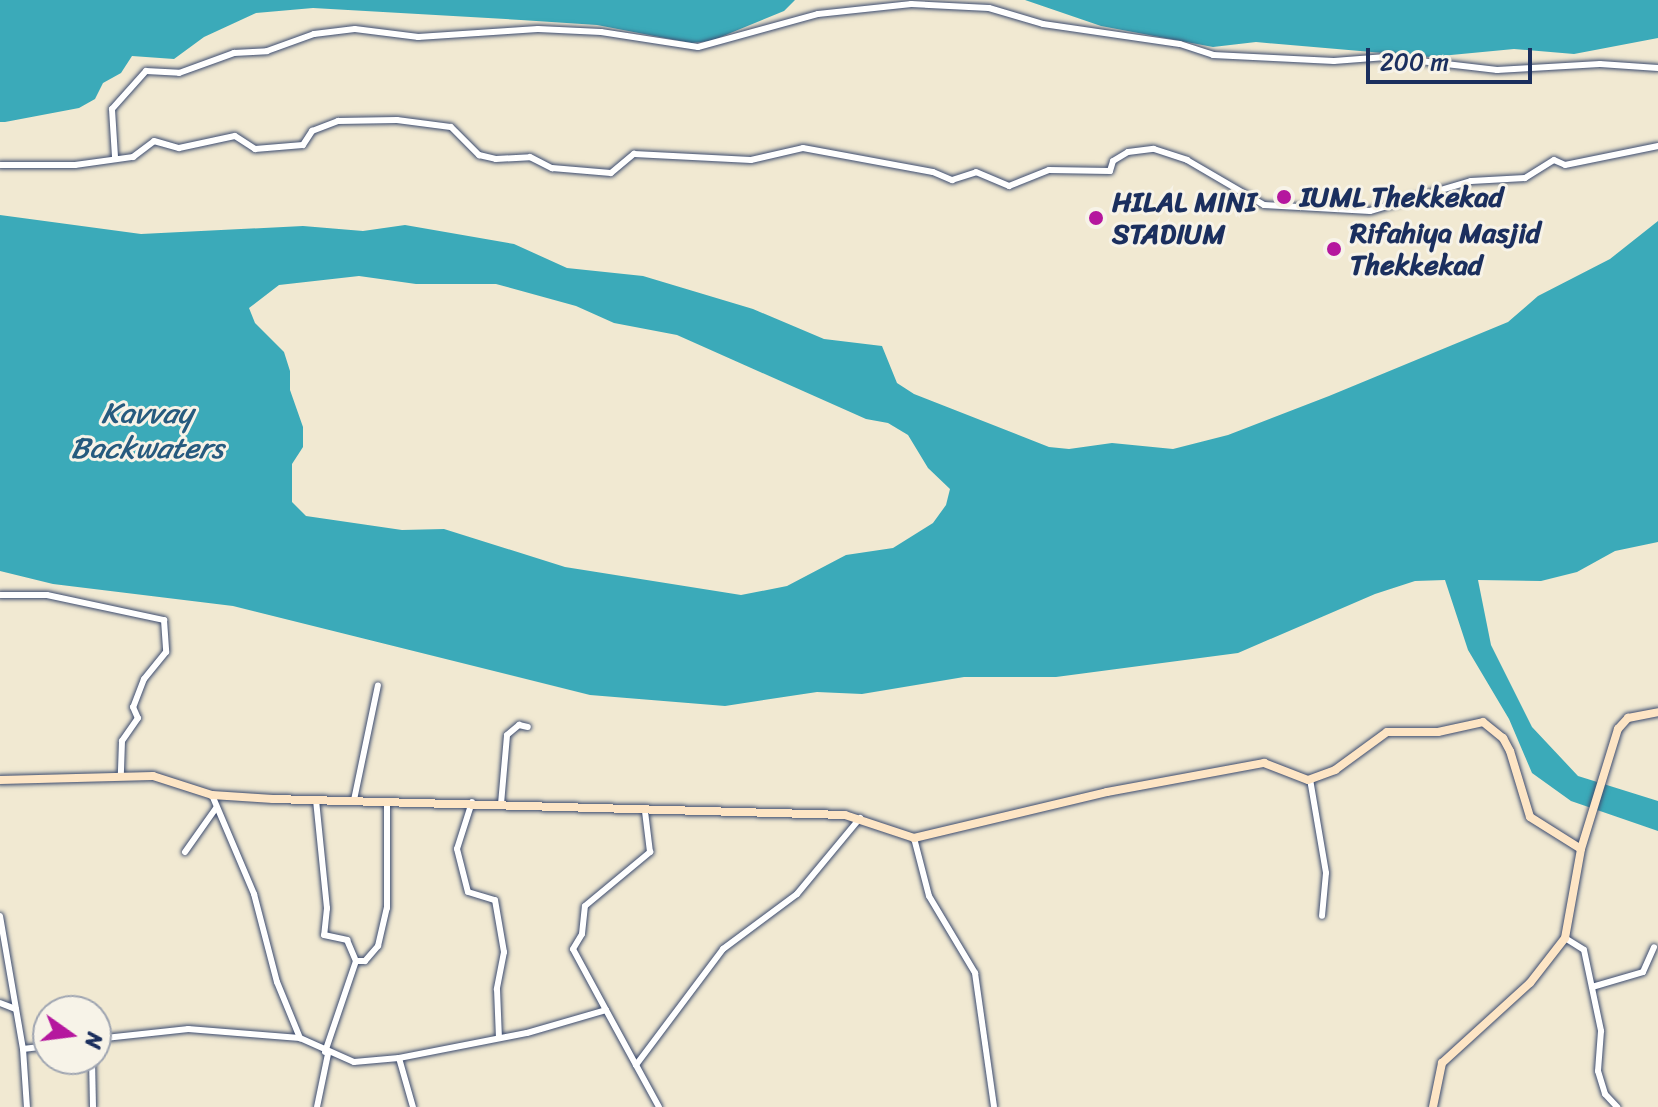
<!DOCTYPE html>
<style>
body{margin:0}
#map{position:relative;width:1658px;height:1107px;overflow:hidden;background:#f1e9d2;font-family:Sriracha,sans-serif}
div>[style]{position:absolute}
.water>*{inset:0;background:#3baab9}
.roads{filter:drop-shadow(0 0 2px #3b4b6f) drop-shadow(0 0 2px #3b4b6f)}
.minor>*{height:6px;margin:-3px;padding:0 3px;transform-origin:3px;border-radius:3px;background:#fff}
.secondary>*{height:8px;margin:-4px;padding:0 4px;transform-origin:4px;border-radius:4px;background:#fde5c5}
.dots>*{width:22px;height:22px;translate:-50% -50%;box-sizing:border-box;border:4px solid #f7f3e8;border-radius:50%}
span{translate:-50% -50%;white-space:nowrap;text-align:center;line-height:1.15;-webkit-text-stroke:6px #f7f3e8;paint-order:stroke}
.poi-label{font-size:28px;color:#1b2f5e;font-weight:700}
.left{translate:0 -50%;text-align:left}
.water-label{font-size:30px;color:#265a7e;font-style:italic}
.north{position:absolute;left:32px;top:995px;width:80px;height:80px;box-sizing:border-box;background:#f7f3e8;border:2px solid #9fa5b1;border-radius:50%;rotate:104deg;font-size:22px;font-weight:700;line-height:32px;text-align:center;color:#1b2f5e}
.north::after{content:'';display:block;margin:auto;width:28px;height:36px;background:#b5179e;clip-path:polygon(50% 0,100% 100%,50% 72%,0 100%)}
.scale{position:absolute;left:1366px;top:48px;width:166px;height:36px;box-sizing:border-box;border:4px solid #1b2f5e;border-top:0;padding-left:10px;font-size:24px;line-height:28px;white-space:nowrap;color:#1b2f5e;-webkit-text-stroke:6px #f7f3e8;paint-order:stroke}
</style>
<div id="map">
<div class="water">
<div style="clip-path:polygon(0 0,795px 0,784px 11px,711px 41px,691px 43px,597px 25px,521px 20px,313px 8px,256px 13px,204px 37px,174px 59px,132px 56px,121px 73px,103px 83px,95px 99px,79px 108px,5px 122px,0 122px)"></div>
<div style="clip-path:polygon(1025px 0,1658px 0,1658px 38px,1574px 54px,1514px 49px,1430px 57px,1256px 42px,1213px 47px,1101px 26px)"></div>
<div style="clip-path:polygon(evenodd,0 215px,141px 234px,303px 226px,363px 231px,405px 225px,514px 244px,567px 268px,643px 276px,753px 309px,824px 339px,882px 346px,897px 383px,914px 394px,1049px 447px,1069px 449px,1112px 443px,1173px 449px,1228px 435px,1329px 396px,1508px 322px,1538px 296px,1610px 259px,1658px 221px,1658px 542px,1615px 551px,1577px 572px,1541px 581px,1478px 580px,1491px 645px,1532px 727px,1578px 776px,1658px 801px,1658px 831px,1571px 801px,1532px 773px,1509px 719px,1468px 650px,1445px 580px,1415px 581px,1375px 594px,1238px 653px,1056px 677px,964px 677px,862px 694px,817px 692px,725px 706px,590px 695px,233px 606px,53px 584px,0 571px,0 215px,359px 276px,416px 284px,496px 284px,576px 306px,614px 323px,677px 335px,866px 419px,888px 423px,908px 435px,928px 468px,950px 489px,946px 505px,933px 523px,893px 548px,846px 555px,787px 586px,741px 595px,565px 567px,444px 529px,402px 530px,306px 516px,292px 502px,292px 464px,303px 447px,303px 427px,290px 390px,290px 371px,284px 352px,255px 323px,249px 308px,279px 285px,359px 276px)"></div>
</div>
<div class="roads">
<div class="minor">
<div style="left:115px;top:157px;width:48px;rotate:-93.6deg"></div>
<div style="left:112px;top:109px;width:51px;rotate:-48.2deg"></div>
<div style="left:146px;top:71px;width:33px;rotate:3deg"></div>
<div style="left:179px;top:73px;width:59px;rotate:-20deg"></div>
<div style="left:234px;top:53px;width:33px;rotate:-3deg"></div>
<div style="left:267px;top:51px;width:50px;rotate:-19.9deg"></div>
<div style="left:314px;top:34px;width:41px;rotate:-7deg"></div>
<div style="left:355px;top:29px;width:64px;rotate:7.2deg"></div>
<div style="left:418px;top:37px;width:120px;rotate:-3.8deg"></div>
<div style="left:538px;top:29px;width:63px;rotate:2.7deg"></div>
<div style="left:601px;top:32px;width:98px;rotate:8.8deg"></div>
<div style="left:698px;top:47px;width:124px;rotate:-15.4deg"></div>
<div style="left:818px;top:14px;width:94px;rotate:-6.1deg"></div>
<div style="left:911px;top:4px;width:78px;rotate:2.9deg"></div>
<div style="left:989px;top:8px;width:56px;rotate:16.5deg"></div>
<div style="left:1043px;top:24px;width:138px;rotate:8.3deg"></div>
<div style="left:1180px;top:44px;width:35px;rotate:18deg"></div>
<div style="left:1213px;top:55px;width:121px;rotate:2.8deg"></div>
<div style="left:1334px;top:61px;width:52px;rotate:-4.4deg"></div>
<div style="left:1386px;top:57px;width:112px;rotate:6.7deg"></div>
<div style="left:1497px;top:70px;width:103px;rotate:-3.3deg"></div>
<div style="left:1600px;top:64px;width:58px;rotate:3.9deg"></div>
<div style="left:0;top:165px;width:75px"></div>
<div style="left:75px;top:165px;width:59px;rotate:-7.9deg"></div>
<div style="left:133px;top:157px;width:26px;rotate:-37deg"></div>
<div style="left:154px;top:141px;width:26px;rotate:16deg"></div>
<div style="left:179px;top:148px;width:57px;rotate:-12.1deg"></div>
<div style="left:235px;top:136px;width:24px;rotate:33deg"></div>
<div style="left:255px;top:149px;width:48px;rotate:-4.8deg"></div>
<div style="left:303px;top:145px;width:17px;rotate:-57deg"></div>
<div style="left:312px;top:131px;width:28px;rotate:-21deg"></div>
<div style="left:338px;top:121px;width:59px;rotate:-1deg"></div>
<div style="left:397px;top:120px;width:54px;rotate:7.4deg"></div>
<div style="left:451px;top:127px;width:40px;rotate:45deg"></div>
<div style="left:479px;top:155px;width:17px;rotate:13deg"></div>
<div style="left:496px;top:159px;width:34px;rotate:-3deg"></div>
<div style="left:530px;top:157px;width:25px;rotate:27deg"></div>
<div style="left:552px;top:168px;width:59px;rotate:4.8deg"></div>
<div style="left:611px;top:173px;width:30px;rotate:-40deg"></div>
<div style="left:634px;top:154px;width:117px;rotate:2.9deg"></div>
<div style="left:751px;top:160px;width:53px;rotate:-13deg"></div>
<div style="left:803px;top:148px;width:132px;rotate:10.5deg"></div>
<div style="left:933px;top:172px;width:21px;rotate:23deg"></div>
<div style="left:952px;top:180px;width:25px;rotate:-18deg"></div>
<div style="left:976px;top:172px;width:36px;rotate:23deg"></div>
<div style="left:1009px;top:186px;width:43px;rotate:-21.8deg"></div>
<div style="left:1049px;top:170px;width:61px;rotate:0.9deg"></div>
<div style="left:1110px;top:171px;width:10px;rotate:-73deg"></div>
<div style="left:1113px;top:161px;width:17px;rotate:-31deg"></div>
<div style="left:1128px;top:152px;width:26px;rotate:-7deg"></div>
<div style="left:1154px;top:149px;width:35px;rotate:18deg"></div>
<div style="left:1187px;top:160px;width:89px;rotate:30.3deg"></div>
<div style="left:1264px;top:205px;width:106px;rotate:3.2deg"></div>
<div style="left:1370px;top:211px;width:105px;rotate:-16.5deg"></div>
<div style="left:1471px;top:181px;width:54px;rotate:-3.2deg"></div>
<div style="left:1525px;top:178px;width:34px;rotate:-32deg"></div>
<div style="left:1554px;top:160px;width:12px;rotate:24deg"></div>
<div style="left:1565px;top:165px;width:95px;rotate:-11.5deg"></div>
<div style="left:0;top:595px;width:47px"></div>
<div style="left:47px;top:595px;width:120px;rotate:12.1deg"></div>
<div style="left:164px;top:620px;width:32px;rotate:86deg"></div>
<div style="left:166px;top:652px;width:35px;rotate:129deg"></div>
<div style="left:144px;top:679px;width:30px;rotate:111deg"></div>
<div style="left:133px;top:707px;width:12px;rotate:66deg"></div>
<div style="left:138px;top:718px;width:28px;rotate:125deg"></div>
<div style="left:122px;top:741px;width:34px;rotate:92deg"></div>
<div style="left:1310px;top:779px;width:95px;rotate:80.3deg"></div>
<div style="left:1326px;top:873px;width:43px;rotate:95.3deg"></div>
<div style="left:212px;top:795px;width:108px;rotate:67deg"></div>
<div style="left:254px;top:894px;width:91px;rotate:75.4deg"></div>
<div style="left:277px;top:982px;width:61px;rotate:67.7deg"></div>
<div style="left:300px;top:1038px;width:59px;rotate:24deg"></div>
<div style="left:354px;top:1062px;width:45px;rotate:-5.1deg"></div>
<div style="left:399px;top:1058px;width:51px;rotate:74.1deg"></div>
<div style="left:316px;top:800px;width:109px;rotate:84.2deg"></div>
<div style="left:327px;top:908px;width:27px;rotate:96deg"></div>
<div style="left:324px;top:935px;width:24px;rotate:12deg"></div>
<div style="left:347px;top:940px;width:23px;rotate:67deg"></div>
<div style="left:356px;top:961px;width:9px"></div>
<div style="left:365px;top:961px;width:20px;rotate:-49deg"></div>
<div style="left:378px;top:946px;width:39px;rotate:-77deg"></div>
<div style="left:387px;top:908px;width:106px;rotate:-90deg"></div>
<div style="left:354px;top:800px;width:117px;rotate:-78.2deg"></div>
<div style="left:472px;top:802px;width:49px;rotate:107.7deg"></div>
<div style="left:457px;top:849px;width:44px;rotate:75.7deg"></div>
<div style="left:468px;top:892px;width:28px;rotate:17deg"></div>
<div style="left:495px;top:900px;width:53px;rotate:80.2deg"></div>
<div style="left:504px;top:952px;width:38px;rotate:101deg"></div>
<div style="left:497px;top:989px;width:49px;rotate:87.7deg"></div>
<div style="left:501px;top:804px;width:69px;rotate:-85deg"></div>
<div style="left:507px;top:735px;width:16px;rotate:-40deg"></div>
<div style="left:519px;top:725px;width:9px;rotate:13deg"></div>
<div style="left:914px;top:838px;width:60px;rotate:75.5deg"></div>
<div style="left:929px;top:896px;width:90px;rotate:59.1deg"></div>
<div style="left:975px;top:973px;width:135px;rotate:81.9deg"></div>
<div style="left:185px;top:852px;width:54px;rotate:-54.8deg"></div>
<div style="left:0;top:916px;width:135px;rotate:80.2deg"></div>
<div style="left:23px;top:1049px;width:25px;rotate:-7deg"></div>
<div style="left:1565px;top:938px;width:22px;rotate:32deg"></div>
<div style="left:1584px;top:950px;width:83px;rotate:78.1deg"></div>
<div style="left:1601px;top:1031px;width:40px;rotate:94.3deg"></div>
<div style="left:1598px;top:1071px;width:24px;rotate:73deg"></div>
<div style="left:1605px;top:1094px;width:18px;rotate:47deg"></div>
<div style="left:1592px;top:987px;width:53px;rotate:-16.4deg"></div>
<div style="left:1643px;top:972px;width:27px;rotate:-66deg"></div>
<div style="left:0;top:1003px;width:17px;rotate:21deg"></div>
<div style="left:606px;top:1010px;width:69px;rotate:-118.4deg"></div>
<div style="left:573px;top:949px;width:17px;rotate:-59deg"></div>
<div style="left:582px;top:934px;width:28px;rotate:-84deg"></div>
<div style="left:585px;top:906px;width:85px;rotate:-39.7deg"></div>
<div style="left:650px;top:852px;width:41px;rotate:-97deg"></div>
<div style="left:96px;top:1039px;width:93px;rotate:-6.2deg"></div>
<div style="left:188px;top:1029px;width:112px;rotate:4.6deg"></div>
<div style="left:23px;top:1049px;width:58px;rotate:86.1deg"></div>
<div style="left:325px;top:1052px;width:96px;rotate:-71.2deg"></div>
<div style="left:399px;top:1058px;width:130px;rotate:-11.1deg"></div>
<div style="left:527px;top:1033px;width:82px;rotate:-16.2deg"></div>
<div style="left:606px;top:1010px;width:63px;rotate:61.4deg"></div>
<div style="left:636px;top:1065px;width:145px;rotate:-53.1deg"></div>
<div style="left:723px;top:949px;width:92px;rotate:-36.6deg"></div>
<div style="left:797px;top:894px;width:99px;rotate:-50.3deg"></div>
<div style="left:92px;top:1059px;width:48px;rotate:88.8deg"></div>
<div style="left:636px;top:1065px;width:48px;rotate:61.3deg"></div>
<div style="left:317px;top:1107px;width:54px;rotate:-78.3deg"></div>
</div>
<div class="secondary">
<div style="left:0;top:780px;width:153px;rotate:-1.5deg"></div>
<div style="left:153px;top:776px;width:62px;rotate:17.9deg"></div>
<div style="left:212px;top:795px;width:61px;rotate:3.8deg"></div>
<div style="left:273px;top:799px;width:572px;rotate:1.6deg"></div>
<div style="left:845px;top:815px;width:73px;rotate:18.4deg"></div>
<div style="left:914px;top:838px;width:198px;rotate:-13.4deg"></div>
<div style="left:1107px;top:792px;width:160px;rotate:-10.5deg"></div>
<div style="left:1264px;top:763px;width:47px;rotate:21.1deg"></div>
<div style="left:1308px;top:780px;width:29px;rotate:-20deg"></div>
<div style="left:1335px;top:770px;width:64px;rotate:-36.2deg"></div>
<div style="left:1387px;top:732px;width:51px"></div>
<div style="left:1438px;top:732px;width:46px;rotate:-12.5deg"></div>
<div style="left:1483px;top:722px;width:26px;rotate:39deg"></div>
<div style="left:1503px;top:738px;width:15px;rotate:62deg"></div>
<div style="left:1510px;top:751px;width:69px;rotate:73.1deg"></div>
<div style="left:1530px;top:817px;width:60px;rotate:32.1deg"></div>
<div style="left:1433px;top:1107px;width:45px;rotate:-78.4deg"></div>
<div style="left:1442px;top:1063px;width:119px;rotate:-42.3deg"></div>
<div style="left:1530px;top:983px;width:57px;rotate:-52.1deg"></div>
<div style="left:1565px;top:938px;width:90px;rotate:-79.8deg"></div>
<div style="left:1581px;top:849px;width:126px;rotate:-72.9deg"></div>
<div style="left:1618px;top:729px;width:15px;rotate:-48deg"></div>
<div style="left:1628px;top:718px;width:31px;rotate:-11deg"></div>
</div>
</div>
<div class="dots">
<div style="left:1284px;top:197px;background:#b5179e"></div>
<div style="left:1096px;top:218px;background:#b5179e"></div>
<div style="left:1334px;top:249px;background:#b5179e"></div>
</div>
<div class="poi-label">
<span class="left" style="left:1300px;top:197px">IUML Thekkekad</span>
<span class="left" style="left:1112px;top:218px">HILAL MINI<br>STADIUM</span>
<span class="left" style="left:1350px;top:249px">Rifahiya Masjid<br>Thekkekad</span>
</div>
<div class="water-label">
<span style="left:147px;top:430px">Kavvay<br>Backwaters</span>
</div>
<div class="north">N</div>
<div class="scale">200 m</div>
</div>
